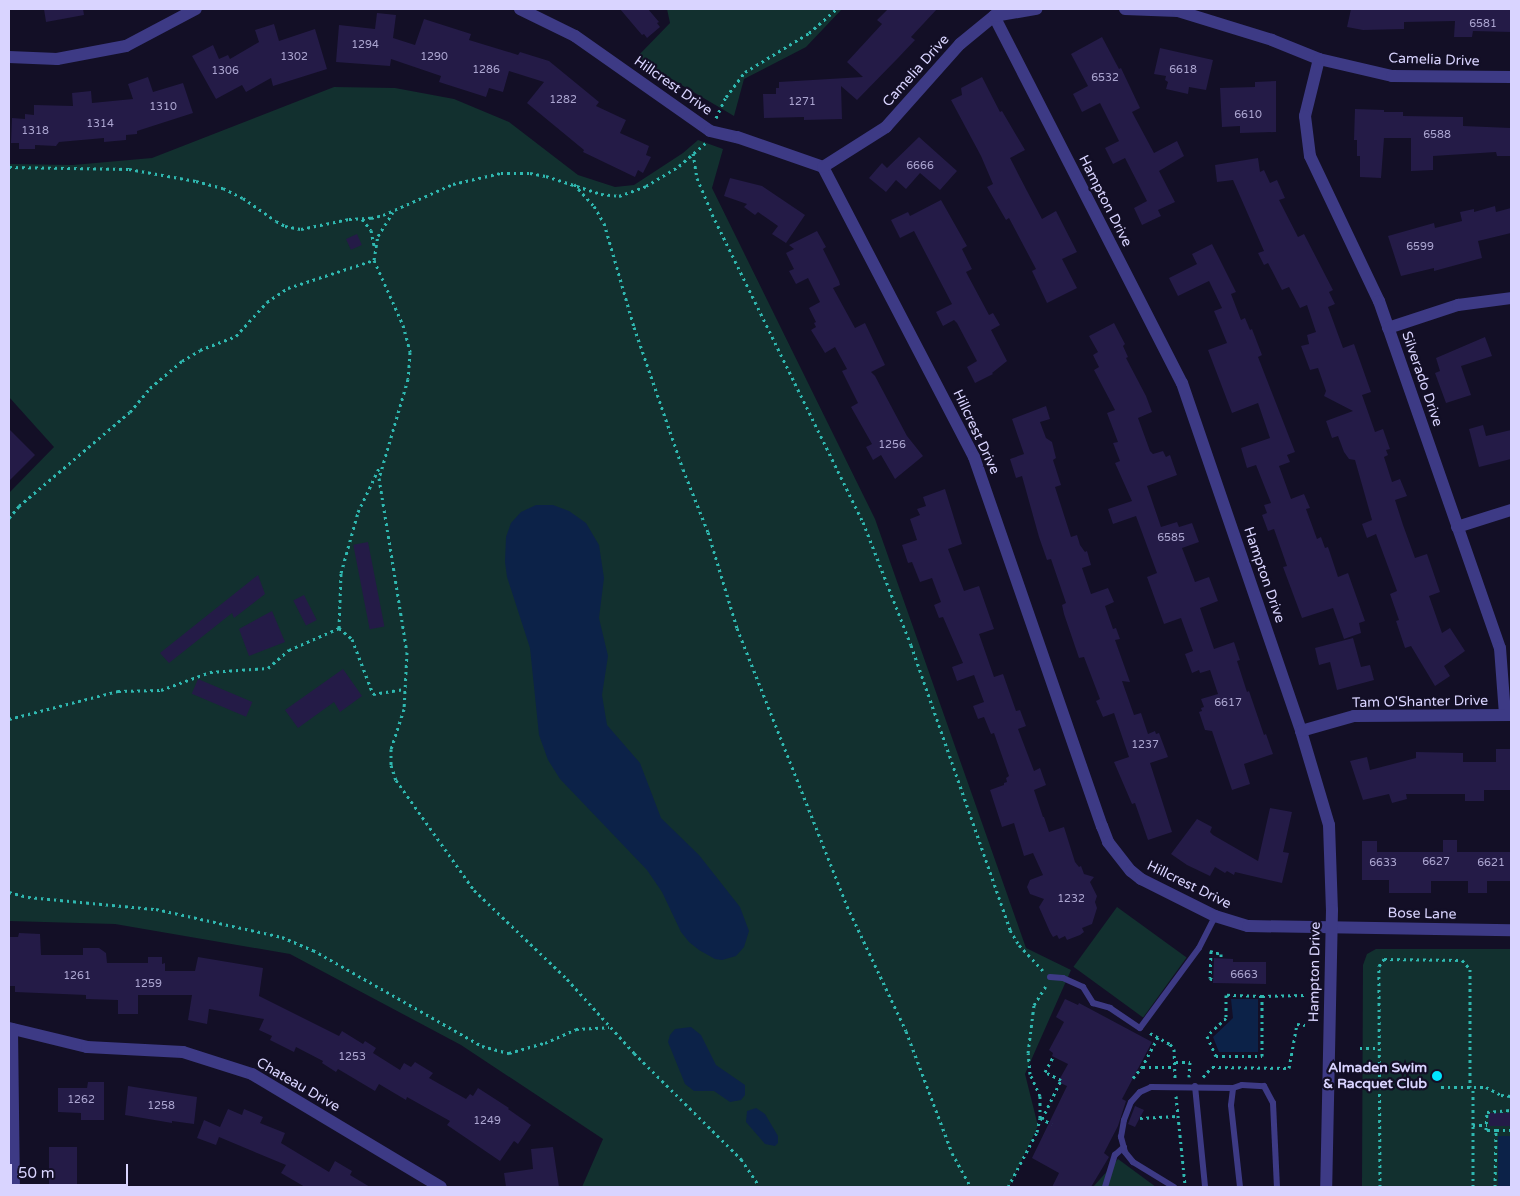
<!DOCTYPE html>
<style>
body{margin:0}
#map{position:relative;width:1520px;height:1196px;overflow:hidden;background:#130f26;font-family:"Varela Round",sans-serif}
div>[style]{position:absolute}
.green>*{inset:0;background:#12302f;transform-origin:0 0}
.water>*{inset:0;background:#0c2248;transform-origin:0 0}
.building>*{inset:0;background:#241b47;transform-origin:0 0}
.path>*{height:3px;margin-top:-1.5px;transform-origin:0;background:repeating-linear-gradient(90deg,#2fb8b0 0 2.5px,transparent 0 6.5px)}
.service>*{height:6px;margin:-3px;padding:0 3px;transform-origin:3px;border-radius:3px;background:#3d3a85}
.minor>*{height:12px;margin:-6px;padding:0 6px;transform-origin:6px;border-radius:6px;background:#3d3a85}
.dots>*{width:14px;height:14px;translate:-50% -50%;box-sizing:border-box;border:2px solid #130f26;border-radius:50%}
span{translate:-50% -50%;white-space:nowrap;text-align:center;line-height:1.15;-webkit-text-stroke:4.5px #130f26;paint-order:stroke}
.number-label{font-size:11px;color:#aca6d1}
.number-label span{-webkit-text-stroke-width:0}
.street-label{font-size:14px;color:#d9d4ff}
.poi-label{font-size:14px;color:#d9d4ff;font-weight:700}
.right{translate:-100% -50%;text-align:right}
.frame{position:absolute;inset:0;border:10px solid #d9d4ff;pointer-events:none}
.scale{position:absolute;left:10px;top:1164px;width:118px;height:22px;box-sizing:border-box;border:2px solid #d9d4ff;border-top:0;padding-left:6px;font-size:15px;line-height:18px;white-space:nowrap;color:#d9d4ff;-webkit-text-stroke:4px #130f26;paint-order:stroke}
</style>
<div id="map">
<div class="green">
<div style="clip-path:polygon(667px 9px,842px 9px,806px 47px,744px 79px,734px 116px,636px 58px,670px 23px)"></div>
<div style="clip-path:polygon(334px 87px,395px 88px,454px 99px,509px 122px,578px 175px,615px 187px,634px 185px,683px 153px,698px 140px,723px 149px,712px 188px,875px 519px,1026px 948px,1071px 970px,1025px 1074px,1038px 1126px,1009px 1187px,582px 1187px,603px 1139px,461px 1045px,290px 954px,115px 924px,9px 921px,9px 493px,54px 447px,9px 397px,9px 164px,73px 165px,152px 158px)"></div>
<div style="left:1117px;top:907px;width:86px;height:74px;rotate:36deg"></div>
<div style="clip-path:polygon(1376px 949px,1511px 949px,1511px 1187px,1362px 1187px,1363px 965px,1367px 954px)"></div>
<div style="clip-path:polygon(1118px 1159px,1156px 1187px,1093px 1187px)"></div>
</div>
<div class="water">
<div style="clip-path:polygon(536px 505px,553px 505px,569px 511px,586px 523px,599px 545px,604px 578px,599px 618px,608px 656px,602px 695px,607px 725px,640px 763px,661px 818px,699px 855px,740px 907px,749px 931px,744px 947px,736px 956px,722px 960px,715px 959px,699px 950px,689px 942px,681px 932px,662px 892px,647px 870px,560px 779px,548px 760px,539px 735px,530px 648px,507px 577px,505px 562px,506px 537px,511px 523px,521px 512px)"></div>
<div style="clip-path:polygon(1231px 999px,1258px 999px,1258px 1052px,1219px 1052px,1213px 1037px,1233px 1018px)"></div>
<div style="clip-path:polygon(691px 1027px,701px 1035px,716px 1065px,745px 1085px,745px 1095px,741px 1100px,730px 1102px,714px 1091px,694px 1091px,685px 1084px,668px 1042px,670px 1035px,675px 1029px)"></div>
<div style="clip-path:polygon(756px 1108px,765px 1114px,778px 1136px,778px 1143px,775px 1146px,765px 1144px,746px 1122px,747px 1111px)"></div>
<div style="left:1498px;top:1136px;width:13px;height:51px"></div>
</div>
<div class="building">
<div style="clip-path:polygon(44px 9px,83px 9px,84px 15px,46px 22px)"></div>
<div style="clip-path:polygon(620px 9px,648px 9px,659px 22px,657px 23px,660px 27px,647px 38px,644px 34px,642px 35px)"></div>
<div style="clip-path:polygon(888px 9px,937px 9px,911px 37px,915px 40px,898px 58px,857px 100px,841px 86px,842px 119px,804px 120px,804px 117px,764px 118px,763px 94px,776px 94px,776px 88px,779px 88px,779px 82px,863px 77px,847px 62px,882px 24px,877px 20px)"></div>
<div style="clip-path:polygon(1351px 9px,1511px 9px,1511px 32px,1473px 31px,1472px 37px,1454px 37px,1455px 21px,1404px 22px,1404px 29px,1363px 30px,1347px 27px)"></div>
<div style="clip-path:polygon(377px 13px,396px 15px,393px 38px,415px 45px,424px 19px,471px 34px,469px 40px,515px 54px,518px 55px,520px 52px,549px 61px,599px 102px,596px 106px,626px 120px,620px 133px,649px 146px,646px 155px,651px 157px,643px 173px,638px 170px,635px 177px,583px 152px,584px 150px,527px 103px,544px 82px,509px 71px,503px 92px,489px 88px,486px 97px,439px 82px,441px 76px,391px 59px,390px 66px,336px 62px,339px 25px,375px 29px)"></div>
<div style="clip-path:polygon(274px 24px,279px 41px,315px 29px,327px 69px,273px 86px,271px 78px,246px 92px,242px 85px,216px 99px,192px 56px,213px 45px,219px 59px,228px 55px,230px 59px,259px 42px,255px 30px)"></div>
<div style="clip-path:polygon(1102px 37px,1119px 69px,1121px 68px,1140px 108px,1132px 112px,1154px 153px,1177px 141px,1184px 156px,1159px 171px,1175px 202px,1158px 210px,1161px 216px,1142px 225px,1134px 208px,1147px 201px,1125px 158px,1113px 164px,1105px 148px,1119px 141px,1100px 103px,1082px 112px,1073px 94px,1088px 86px,1071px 54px)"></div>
<div style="clip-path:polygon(1160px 48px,1213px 60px,1206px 90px,1189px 87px,1188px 94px,1166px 89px,1168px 82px,1165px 80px,1166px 76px,1154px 74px)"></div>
<div style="clip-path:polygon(148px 77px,153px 92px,183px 83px,193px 113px,137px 131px,137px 134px,126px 135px,126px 140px,104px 142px,104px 138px,59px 142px,56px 146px,35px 145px,35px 149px,19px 149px,19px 143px,11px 143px,12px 118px,25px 119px,25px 114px,34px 115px,34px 105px,73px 106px,72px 93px,91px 91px,92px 103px,133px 99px,128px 84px)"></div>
<div style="clip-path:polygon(982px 77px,1000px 112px,1002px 111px,1025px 150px,1010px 158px,1027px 191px,1042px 219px,1056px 211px,1077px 252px,1062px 259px,1077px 288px,1047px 303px,1032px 271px,1036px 269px,1009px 218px,1006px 220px,987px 187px,993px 184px,981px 156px,951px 100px,962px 95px,961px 88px)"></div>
<div style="clip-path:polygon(1276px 81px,1276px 132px,1240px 133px,1240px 126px,1222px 127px,1220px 88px,1255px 87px,1255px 82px)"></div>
<div style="clip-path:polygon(1355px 109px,1384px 110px,1384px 112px,1403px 112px,1403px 116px,1463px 117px,1463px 126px,1511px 128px,1511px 156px,1497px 156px,1496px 152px,1433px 156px,1433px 170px,1411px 171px,1411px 138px,1384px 138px,1381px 178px,1360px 177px,1360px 156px,1357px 156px,1357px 140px,1354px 140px)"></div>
<div style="clip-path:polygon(919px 137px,957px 171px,940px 190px,920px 173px,906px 189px,896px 180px,886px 192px,869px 178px,882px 163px,887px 168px)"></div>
<div style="clip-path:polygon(1258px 158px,1260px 172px,1264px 170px,1270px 183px,1277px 180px,1285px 198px,1279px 200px,1298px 237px,1304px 234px,1333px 290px,1329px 292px,1335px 304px,1328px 307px,1343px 348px,1354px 344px,1371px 392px,1362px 395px,1375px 432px,1383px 429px,1390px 449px,1386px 450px,1388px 455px,1384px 457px,1392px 482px,1400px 479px,1407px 496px,1395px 500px,1403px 525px,1415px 558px,1427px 554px,1440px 592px,1429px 596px,1442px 633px,1450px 628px,1465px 651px,1444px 666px,1450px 676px,1435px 686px,1411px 646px,1405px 648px,1396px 621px,1399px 620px,1390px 594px,1397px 591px,1376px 534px,1367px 538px,1362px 524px,1372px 520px,1355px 460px,1349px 459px,1344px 452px,1338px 436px,1332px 438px,1326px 421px,1353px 411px,1324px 396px,1326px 391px,1318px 368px,1310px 370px,1301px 346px,1309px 344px,1307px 335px,1316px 332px,1307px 305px,1300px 308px,1289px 287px,1282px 290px,1268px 263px,1264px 265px,1258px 253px,1264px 251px,1233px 180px,1217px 182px,1215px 165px)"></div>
<div style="clip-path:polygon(730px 178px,762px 186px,805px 215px,786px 243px,772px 234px,778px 226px,758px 212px,755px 215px,744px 207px,747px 204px,724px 196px)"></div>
<div style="clip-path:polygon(941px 200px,967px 246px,962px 249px,972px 269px,966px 272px,989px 315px,993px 313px,1000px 325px,991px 330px,1007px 361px,992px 373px,993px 374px,975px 383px,967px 367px,977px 361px,957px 323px,954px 320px,943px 326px,936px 312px,952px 304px,914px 231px,900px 238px,891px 220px,908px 212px,910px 216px)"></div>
<div style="clip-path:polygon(1495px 206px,1496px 212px,1511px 208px,1511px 233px,1478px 241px,1482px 258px,1434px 271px,1434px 268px,1401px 276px,1388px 236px,1434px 223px,1435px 228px,1462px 221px,1460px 212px,1474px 209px,1474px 212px)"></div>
<div style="clip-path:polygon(817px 231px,826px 247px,823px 249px,839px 281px,840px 285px,833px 288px,855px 328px,865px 323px,885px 365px,871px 372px,875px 376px,907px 436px,923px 456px,895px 479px,881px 455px,873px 460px,866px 447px,872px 444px,851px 407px,858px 403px,842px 371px,847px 369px,835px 347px,825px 353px,811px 330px,816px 327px,814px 323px,816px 322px,809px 308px,820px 302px,808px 278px,796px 284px,789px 271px,794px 269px,786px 253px,794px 249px,789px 245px)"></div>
<div style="left:357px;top:234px;width:12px;height:12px;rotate:66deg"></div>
<div style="clip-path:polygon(1212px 244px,1236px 292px,1231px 294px,1241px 320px,1245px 318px,1250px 330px,1252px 329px,1262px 355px,1258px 357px,1295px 452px,1287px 455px,1290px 462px,1279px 466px,1291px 499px,1304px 494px,1310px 508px,1306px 509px,1317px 539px,1321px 537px,1325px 548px,1328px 547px,1338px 577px,1348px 573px,1365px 621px,1359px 623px,1361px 633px,1344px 639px,1333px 608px,1302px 618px,1283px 567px,1287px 566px,1274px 529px,1268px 531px,1262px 515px,1267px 513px,1264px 505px,1271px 503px,1256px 465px,1247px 468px,1241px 448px,1270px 438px,1258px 403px,1232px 413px,1208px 350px,1227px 343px,1214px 311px,1222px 308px,1209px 281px,1178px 296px,1169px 278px,1197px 264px,1192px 254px)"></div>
<div style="clip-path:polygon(1114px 323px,1125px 344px,1123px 346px,1128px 357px,1126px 358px,1146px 396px,1152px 412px,1138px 418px,1150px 451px,1153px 454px,1163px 451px,1166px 457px,1170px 455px,1177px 475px,1147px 486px,1161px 527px,1177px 522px,1179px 527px,1192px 523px,1199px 542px,1182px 548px,1195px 582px,1209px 577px,1218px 601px,1200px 608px,1214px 649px,1234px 642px,1240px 660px,1237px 661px,1247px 692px,1249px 691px,1264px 735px,1266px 734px,1273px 754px,1244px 764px,1250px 784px,1232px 790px,1212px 731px,1205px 730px,1199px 712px,1202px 711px,1201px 708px,1204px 707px,1201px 699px,1218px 694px,1210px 670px,1200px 673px,1199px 670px,1192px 673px,1185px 654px,1193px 651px,1181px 618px,1164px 624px,1147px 577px,1157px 573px,1136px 516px,1113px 524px,1108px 509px,1132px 501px,1115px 463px,1120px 461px,1113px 443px,1118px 442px,1107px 413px,1115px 410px,1094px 370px,1099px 367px,1093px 355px,1098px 352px,1089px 336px)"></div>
<div style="clip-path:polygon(1485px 337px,1492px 356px,1461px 366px,1471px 395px,1446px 403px,1435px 373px,1440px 371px,1436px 358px)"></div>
<div style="clip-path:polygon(1046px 406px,1050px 419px,1040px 422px,1046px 438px,1052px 442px,1056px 458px,1053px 460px,1061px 485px,1055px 487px,1071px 537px,1077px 535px,1080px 545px,1085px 552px,1087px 551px,1091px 565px,1082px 568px,1091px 594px,1108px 588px,1114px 602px,1105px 606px,1113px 629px,1116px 628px,1120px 639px,1115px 640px,1130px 682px,1122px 681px,1134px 715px,1141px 713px,1148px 734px,1155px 731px,1156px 734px,1159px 733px,1168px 757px,1150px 763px,1172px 832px,1148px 840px,1135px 803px,1132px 804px,1114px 762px,1129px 757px,1114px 713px,1103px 717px,1096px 701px,1100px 699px,1084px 657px,1079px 658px,1064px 614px,1062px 605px,1066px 603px,1051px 559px,1047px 560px,1039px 537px,1022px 476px,1016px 478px,1010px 459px,1024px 454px,1012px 419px)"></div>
<div style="clip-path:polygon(1483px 425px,1486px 436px,1511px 430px,1511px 459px,1479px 467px,1469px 429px)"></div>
<div style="clip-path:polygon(9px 429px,35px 455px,9px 481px)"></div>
<div style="clip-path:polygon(945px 489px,962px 544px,948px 549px,964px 591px,979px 586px,994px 629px,979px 634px,994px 677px,1003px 674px,1016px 711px,1020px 710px,1026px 726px,1018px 729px,1034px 771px,1040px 768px,1046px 785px,1034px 790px,1043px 817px,1044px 817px,1049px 832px,1064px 827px,1075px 862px,1079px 867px,1081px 866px,1084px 874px,1094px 877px,1090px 882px,1097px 896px,1095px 902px,1097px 908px,1092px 924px,1082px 928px,1084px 932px,1080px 935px,1067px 940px,1065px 936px,1059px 939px,1057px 935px,1053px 937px,1050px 932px,1039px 907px,1044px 899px,1030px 894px,1027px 887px,1030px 880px,1043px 875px,1033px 853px,1024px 856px,1014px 823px,1002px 827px,990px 790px,1004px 785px,1004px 783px,1007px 782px,1006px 778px,1009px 776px,994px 733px,991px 734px,984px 717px,978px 719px,973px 706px,984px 702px,974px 675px,957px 681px,952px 667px,963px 663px,943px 617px,939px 618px,934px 605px,941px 602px,932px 578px,920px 582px,912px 562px,908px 563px,902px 545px,917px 540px,910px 519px,920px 515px,917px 509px,926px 506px,923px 497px)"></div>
<div style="left:368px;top:542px;width:86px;height:15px;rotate:79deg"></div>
<div style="clip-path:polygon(258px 575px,265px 594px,234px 618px,232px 613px,169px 663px,160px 653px)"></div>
<div style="left:304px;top:595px;width:28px;height:12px;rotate:63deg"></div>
<div style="clip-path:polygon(272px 611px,285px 642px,249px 656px,239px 629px)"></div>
<div style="clip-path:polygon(1353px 638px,1361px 667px,1370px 665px,1374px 680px,1337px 690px,1330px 662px,1319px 665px,1315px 648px)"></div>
<div style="clip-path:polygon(343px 669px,362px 696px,340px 712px,334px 702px,298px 728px,285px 710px)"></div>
<div style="left:198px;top:679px;width:59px;height:16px;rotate:23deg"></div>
<div style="clip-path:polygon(1496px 749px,1511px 749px,1511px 790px,1484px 790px,1484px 801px,1465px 801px,1465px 794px,1406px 794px,1407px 799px,1392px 803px,1389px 794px,1363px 800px,1350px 761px,1367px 757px,1370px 770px,1416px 758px,1416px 752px,1463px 753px,1463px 762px,1496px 762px)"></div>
<div style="clip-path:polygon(1270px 808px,1292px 812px,1283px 852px,1289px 853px,1282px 883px,1235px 872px,1234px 875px,1227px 871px,1225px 873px,1215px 867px,1210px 876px,1187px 865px,1171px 854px,1197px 819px,1212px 827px,1210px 832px,1213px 835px,1258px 861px)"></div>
<div style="clip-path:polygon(1443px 840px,1457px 840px,1457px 852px,1511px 852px,1511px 881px,1487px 881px,1487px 893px,1468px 893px,1468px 881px,1431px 881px,1431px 893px,1389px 893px,1389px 880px,1362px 880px,1362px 841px,1377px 841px,1377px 852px,1443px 852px)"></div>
<div style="clip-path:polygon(19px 933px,40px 934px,41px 955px,83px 955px,83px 948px,99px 948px,106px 953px,107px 963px,148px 963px,148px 957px,162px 957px,162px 964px,165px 963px,165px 971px,195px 971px,198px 957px,263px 968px,259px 996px,339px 1036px,342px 1031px,363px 1044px,365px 1041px,376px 1048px,373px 1053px,400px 1070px,404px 1063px,411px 1067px,415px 1062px,433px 1073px,429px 1078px,466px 1099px,470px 1094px,473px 1096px,478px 1088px,509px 1108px,508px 1109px,531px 1125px,518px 1144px,514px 1141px,500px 1161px,447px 1125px,450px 1121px,407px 1097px,406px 1100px,379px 1084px,375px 1091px,338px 1069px,336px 1072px,322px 1063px,323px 1061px,296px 1047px,294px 1052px,270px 1040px,272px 1036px,259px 1030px,264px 1019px,209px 1009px,207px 1024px,188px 1020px,192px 995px,138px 995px,138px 1014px,118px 1014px,118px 1000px,86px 999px,86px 995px,15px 992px,15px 986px,9px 986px,9px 937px,18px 937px)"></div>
<div style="clip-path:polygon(1214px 958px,1233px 959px,1233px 962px,1266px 962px,1266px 984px,1213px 983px)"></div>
<div style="clip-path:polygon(1065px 999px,1078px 1005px,1079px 1003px,1152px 1042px,1122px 1099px,1126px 1101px,1118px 1126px,1104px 1153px,1109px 1157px,1091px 1187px,1052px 1187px,1059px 1173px,1032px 1158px,1067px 1086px,1058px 1082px,1068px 1064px,1052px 1056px,1053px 1053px,1049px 1050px,1064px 1022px,1056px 1017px)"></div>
<div style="clip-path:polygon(88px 1082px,104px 1082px,104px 1120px,81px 1120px,81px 1113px,58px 1112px,58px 1088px,87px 1088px)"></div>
<div style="clip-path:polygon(128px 1086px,197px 1097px,194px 1124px,172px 1121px,172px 1123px,125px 1115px)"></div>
<div style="clip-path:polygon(1135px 1106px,1144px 1110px,1135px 1127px,1128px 1124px)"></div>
<div style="clip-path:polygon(228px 1109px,242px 1115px,244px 1109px,263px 1117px,260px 1123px,285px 1133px,281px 1143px,329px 1172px,335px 1161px,352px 1171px,350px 1175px,370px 1187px,305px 1187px,281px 1173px,286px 1165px,219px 1137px,216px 1145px,197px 1138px,204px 1120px,220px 1127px)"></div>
<div style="left:1489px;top:1113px;width:22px;height:13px"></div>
<div style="left:49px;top:1147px;width:28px;height:40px"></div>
<div style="clip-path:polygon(553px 1147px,559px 1187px,506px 1187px,504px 1173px,533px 1169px,531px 1149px)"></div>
</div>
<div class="path">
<div style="left:716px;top:118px;width:23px;rotate:-65deg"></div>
<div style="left:726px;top:97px;width:31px;rotate:-53deg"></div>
<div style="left:745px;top:72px;width:75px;rotate:-31.4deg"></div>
<div style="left:809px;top:33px;width:37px;rotate:-41deg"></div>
<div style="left:693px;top:153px;width:25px;rotate:81deg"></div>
<div style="left:697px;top:178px;width:39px;rotate:67deg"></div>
<div style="left:712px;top:214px;width:343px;rotate:63.9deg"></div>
<div style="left:863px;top:522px;width:132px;rotate:68.7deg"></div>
<div style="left:911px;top:645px;width:302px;rotate:70.8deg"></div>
<div style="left:1010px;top:930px;width:17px;rotate:59deg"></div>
<div style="left:1019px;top:945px;width:35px;rotate:47deg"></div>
<div style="left:9px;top:167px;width:120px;rotate:1deg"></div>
<div style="left:129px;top:169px;width:68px;rotate:10.2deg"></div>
<div style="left:196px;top:181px;width:28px;rotate:15deg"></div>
<div style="left:223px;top:188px;width:22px;rotate:27deg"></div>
<div style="left:243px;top:198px;width:40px;rotate:34.9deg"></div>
<div style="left:276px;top:221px;width:10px;rotate:29deg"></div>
<div style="left:285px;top:226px;width:16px;rotate:11deg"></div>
<div style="left:301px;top:229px;width:49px;rotate:-11.8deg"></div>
<div style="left:349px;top:219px;width:22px;rotate:-3deg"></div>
<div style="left:371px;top:218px;width:12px;rotate:-14deg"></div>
<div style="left:383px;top:215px;width:77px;rotate:-23.9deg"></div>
<div style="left:453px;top:184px;width:49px;rotate:-12.9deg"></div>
<div style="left:501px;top:173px;width:29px"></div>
<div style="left:530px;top:173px;width:16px;rotate:11deg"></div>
<div style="left:546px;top:176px;width:58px;rotate:18.1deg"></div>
<div style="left:601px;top:194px;width:18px;rotate:6deg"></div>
<div style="left:619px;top:196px;width:29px;rotate:-20deg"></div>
<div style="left:646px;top:186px;width:39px;rotate:-31deg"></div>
<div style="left:679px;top:166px;width:35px;rotate:-41deg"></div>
<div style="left:574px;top:184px;width:30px;rotate:48deg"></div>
<div style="left:594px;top:206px;width:20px;rotate:60deg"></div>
<div style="left:604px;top:223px;width:108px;rotate:73.9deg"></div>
<div style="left:634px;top:327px;width:150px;rotate:71deg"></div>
<div style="left:683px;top:469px;width:68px;rotate:68.4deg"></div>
<div style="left:708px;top:532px;width:100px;rotate:73.2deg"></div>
<div style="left:737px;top:628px;width:299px;rotate:68.4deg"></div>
<div style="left:847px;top:906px;width:138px;rotate:64.7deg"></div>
<div style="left:906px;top:1031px;width:130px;rotate:69.3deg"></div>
<div style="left:952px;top:1153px;width:39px;rotate:61deg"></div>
<div style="left:362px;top:219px;width:14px;rotate:51deg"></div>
<div style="left:371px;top:230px;width:16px;rotate:79deg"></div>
<div style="left:374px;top:260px;width:24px;rotate:-81deg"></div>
<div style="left:378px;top:236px;width:28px;rotate:-58deg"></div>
<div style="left:9px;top:518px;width:16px;rotate:-50deg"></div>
<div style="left:19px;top:506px;width:145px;rotate:-40.3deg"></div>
<div style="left:130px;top:412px;width:31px;rotate:-50deg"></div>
<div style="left:150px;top:388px;width:42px;rotate:-40.2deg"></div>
<div style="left:182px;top:361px;width:21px;rotate:-31deg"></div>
<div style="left:200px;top:350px;width:39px;rotate:-21deg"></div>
<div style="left:236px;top:336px;width:46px;rotate:-47.6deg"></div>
<div style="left:267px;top:302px;width:25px;rotate:-34deg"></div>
<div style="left:288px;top:288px;width:90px;rotate:-18deg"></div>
<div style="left:374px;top:260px;width:71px;rotate:66deg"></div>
<div style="left:403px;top:325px;width:28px;rotate:75deg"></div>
<div style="left:410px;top:352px;width:27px;rotate:94deg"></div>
<div style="left:408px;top:379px;width:103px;rotate:106.3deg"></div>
<div style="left:379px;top:478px;width:176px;rotate:80.9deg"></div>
<div style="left:407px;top:652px;width:57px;rotate:93deg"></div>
<div style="left:404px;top:709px;width:42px;rotate:108deg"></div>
<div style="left:391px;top:749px;width:16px;rotate:90deg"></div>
<div style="left:391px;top:765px;width:16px;rotate:72deg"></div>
<div style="left:396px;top:780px;width:135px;rotate:54.7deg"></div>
<div style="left:474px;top:890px;width:129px;rotate:43.7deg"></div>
<div style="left:567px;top:979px;width:100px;rotate:47.8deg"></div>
<div style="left:634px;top:1053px;width:151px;rotate:44.7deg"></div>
<div style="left:741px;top:1159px;width:34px;rotate:56deg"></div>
<div style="left:339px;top:628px;width:55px;rotate:-87.9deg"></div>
<div style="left:341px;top:573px;width:63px;rotate:-74.4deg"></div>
<div style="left:358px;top:512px;width:51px;rotate:-64.4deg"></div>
<div style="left:9px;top:719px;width:113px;rotate:-14.4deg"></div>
<div style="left:118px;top:691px;width:43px;rotate:-1.3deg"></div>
<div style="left:161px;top:690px;width:52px;rotate:-20.2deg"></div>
<div style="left:210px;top:672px;width:58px;rotate:-3.9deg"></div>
<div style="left:268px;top:668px;width:28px;rotate:-41deg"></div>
<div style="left:289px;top:650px;width:55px;rotate:-23.7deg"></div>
<div style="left:339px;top:628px;width:17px;rotate:40deg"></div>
<div style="left:352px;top:639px;width:59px;rotate:69.1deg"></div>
<div style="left:373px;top:694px;width:32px;rotate:-9deg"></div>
<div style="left:9px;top:892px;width:20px;rotate:15deg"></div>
<div style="left:28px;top:897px;width:129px;rotate:5.4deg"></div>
<div style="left:156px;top:909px;width:129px;rotate:12.5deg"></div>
<div style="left:282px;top:937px;width:34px;rotate:23deg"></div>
<div style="left:313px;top:950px;width:194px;rotate:29.6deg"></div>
<div style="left:482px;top:1046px;width:28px;rotate:15deg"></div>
<div style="left:509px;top:1053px;width:37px;rotate:-16deg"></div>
<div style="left:545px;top:1043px;width:34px;rotate:-24deg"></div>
<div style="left:576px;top:1029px;width:33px;rotate:-3deg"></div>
<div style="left:1210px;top:951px;width:11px;rotate:15deg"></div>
<div style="left:1221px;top:954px;width:5px;rotate:90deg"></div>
<div style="left:1211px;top:951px;width:27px;rotate:92deg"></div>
<div style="left:1210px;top:978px;width:5px;rotate:37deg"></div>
<div style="left:1262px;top:996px;width:36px;rotate:-178deg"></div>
<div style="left:1226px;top:995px;width:23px;rotate:90deg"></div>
<div style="left:1226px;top:1018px;width:26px;rotate:137deg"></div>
<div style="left:1207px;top:1036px;width:22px;rotate:66deg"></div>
<div style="left:1216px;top:1056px;width:46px"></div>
<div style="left:1262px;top:1056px;width:60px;rotate:-90deg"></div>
<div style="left:1262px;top:996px;width:43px;rotate:-1.3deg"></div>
<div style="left:1150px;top:1033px;width:23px;rotate:29deg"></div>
<div style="left:1170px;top:1044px;width:6px;rotate:51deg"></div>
<div style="left:1174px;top:1049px;width:29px;rotate:88deg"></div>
<div style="left:1158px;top:1037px;width:34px;rotate:118deg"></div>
<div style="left:1142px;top:1067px;width:33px"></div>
<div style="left:1360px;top:1048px;width:19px"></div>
<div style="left:1176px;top:1062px;width:14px"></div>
<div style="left:1190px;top:1062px;width:15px;rotate:94deg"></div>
<div style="left:1203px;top:1077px;width:13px;rotate:-48deg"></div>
<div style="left:1212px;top:1067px;width:77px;rotate:0.7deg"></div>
<div style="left:1289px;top:1068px;width:45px;rotate:-79.7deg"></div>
<div style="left:1297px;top:1024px;width:8px;rotate:7deg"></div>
<div style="left:1133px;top:1078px;width:14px;rotate:-51deg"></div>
<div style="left:1441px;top:1087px;width:45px"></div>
<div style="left:1486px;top:1087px;width:17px;rotate:28deg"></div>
<div style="left:1501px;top:1095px;width:10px;rotate:6deg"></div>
<div style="left:1176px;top:1096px;width:89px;rotate:84.2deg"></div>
<div style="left:1040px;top:1118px;width:13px;rotate:27deg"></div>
<div style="left:1140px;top:1118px;width:37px;rotate:-3deg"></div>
<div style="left:1042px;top:1119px;width:43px;rotate:-64deg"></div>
<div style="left:1061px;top:1080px;width:18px;rotate:-153deg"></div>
<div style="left:1045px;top:1072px;width:17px;rotate:-62deg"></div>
<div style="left:1473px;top:1125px;width:38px;rotate:-90deg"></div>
<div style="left:1496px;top:1130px;width:10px;rotate:180deg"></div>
<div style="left:1486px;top:1130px;width:18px;rotate:-87deg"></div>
<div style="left:1487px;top:1112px;width:24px;rotate:-5deg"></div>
<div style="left:1008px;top:1187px;width:62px;rotate:-62.2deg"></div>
<div style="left:1037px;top:1132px;width:14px;rotate:-78deg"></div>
<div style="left:1040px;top:1118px;width:22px;rotate:-90deg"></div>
<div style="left:1040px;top:1096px;width:24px;rotate:-114deg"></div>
<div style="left:1030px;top:1074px;width:21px;rotate:-95deg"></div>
<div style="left:1028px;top:1053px;width:48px;rotate:-82.9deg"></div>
<div style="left:1034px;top:1005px;width:22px;rotate:-58deg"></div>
<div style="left:1380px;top:1187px;width:221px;rotate:-90.3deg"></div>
<div style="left:1379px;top:966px;width:9px;rotate:-54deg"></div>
<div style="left:1384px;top:959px;width:78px;rotate:0.7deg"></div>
<div style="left:1462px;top:960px;width:12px;rotate:48deg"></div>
<div style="left:1470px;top:969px;width:118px;rotate:90deg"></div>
<div style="left:1473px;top:1187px;width:62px;rotate:-90deg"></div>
<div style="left:1473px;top:1125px;width:14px"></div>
<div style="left:1495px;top:1187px;width:57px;rotate:-89deg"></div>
<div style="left:1496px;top:1130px;width:15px"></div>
</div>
<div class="service">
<div style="left:1050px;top:977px;width:13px;rotate:4deg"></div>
<div style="left:1063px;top:978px;width:22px;rotate:24deg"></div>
<div style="left:1083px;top:987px;width:19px;rotate:58deg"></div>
<div style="left:1093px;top:1003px;width:18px;rotate:16deg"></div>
<div style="left:1110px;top:1008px;width:36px;rotate:34deg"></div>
<div style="left:1140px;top:1028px;width:99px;rotate:-53.6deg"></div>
<div style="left:1199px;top:948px;width:36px;rotate:-63deg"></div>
<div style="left:1195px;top:1086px;width:101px;rotate:84.3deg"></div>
<div style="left:1105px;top:1187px;width:34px;rotate:-73deg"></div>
<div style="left:1115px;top:1155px;width:12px;rotate:-42deg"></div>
<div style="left:1174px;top:1187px;width:48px;rotate:-148.6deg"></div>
<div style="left:1133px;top:1162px;width:13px;rotate:-129deg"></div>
<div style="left:1125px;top:1152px;width:16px;rotate:-105deg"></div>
<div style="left:1121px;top:1137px;width:17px;rotate:-80deg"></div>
<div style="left:1124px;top:1120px;width:19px;rotate:-69deg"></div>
<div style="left:1131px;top:1102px;width:13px;rotate:-48deg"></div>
<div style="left:1140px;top:1092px;width:12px;rotate:-24deg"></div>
<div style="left:1151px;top:1087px;width:82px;rotate:0.7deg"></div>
<div style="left:1240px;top:1187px;width:82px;rotate:-96.3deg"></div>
<div style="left:1231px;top:1105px;width:17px;rotate:-83deg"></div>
<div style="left:1233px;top:1088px;width:9px;rotate:-18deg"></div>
<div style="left:1242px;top:1085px;width:22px;rotate:3deg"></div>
<div style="left:1264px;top:1086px;width:19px;rotate:62deg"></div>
<div style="left:1273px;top:1103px;width:84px;rotate:87.3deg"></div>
</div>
<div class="minor">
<div style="left:520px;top:9px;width:61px;rotate:26.1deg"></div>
<div style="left:575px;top:36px;width:165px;rotate:35.1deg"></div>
<div style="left:710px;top:131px;width:28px;rotate:13deg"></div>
<div style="left:737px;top:137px;width:91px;rotate:19.2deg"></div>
<div style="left:823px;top:167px;width:327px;rotate:62.5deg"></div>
<div style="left:974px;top:457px;width:391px;rotate:70.9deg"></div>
<div style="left:1102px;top:826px;width:17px;rotate:69deg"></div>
<div style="left:1108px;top:842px;width:37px;rotate:52deg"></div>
<div style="left:1131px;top:871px;width:13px;rotate:39deg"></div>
<div style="left:1141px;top:879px;width:83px;rotate:26.6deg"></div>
<div style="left:1215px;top:916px;width:34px;rotate:17deg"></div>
<div style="left:1248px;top:926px;width:263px;rotate:0.9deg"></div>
<div style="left:1125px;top:9px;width:53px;rotate:2.2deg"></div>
<div style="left:1178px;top:11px;width:98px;rotate:17.1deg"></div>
<div style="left:1272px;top:40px;width:51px;rotate:22deg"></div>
<div style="left:1319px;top:59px;width:75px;rotate:13.1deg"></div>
<div style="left:1392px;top:76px;width:119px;rotate:0.5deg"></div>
<div style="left:994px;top:16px;width:412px;rotate:62.9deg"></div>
<div style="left:1182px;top:383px;width:368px;rotate:71.1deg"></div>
<div style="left:1301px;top:731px;width:98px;rotate:73.4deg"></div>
<div style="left:1329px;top:825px;width:85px;rotate:88deg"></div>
<div style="left:1332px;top:910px;width:277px;rotate:91.2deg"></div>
<div style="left:9px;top:57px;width:48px;rotate:2.4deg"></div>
<div style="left:57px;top:59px;width:70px;rotate:-10.7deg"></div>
<div style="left:126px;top:46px;width:79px;rotate:-27.9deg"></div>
<div style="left:1319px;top:59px;width:59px;rotate:103.8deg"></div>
<div style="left:1305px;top:116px;width:40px;rotate:82.9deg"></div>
<div style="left:1310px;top:156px;width:161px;rotate:64.6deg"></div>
<div style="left:1379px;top:301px;width:367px;rotate:70.8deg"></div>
<div style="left:1500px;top:648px;width:67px;rotate:85.7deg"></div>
<div style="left:823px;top:167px;width:75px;rotate:-32.4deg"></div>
<div style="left:886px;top:127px;width:111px;rotate:-48.3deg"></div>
<div style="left:960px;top:44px;width:44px;rotate:-39.5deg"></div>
<div style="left:994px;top:16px;width:43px;rotate:-9.5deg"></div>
<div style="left:1388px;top:328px;width:74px;rotate:-18.2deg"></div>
<div style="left:1458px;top:305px;width:53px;rotate:-7.5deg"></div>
<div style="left:1457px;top:527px;width:57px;rotate:-17.5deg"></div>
<div style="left:1301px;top:731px;width:55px;rotate:-15.8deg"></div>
<div style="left:1354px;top:716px;width:157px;rotate:-0.4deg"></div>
<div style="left:9px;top:1028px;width:80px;rotate:13.7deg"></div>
<div style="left:87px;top:1047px;width:96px;rotate:3deg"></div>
<div style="left:183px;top:1052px;width:72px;rotate:17.7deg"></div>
<div style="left:252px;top:1074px;width:220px;rotate:30.9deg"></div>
<div style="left:12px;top:1029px;width:158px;rotate:89.3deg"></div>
</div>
<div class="dots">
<div style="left:1437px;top:1076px;background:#00e5ff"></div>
</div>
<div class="number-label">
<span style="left:1483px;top:24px">6581</span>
<span style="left:365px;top:45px">1294</span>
<span style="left:294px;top:57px">1302</span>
<span style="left:434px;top:57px">1290</span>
<span style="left:486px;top:70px">1286</span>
<span style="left:1183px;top:70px">6618</span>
<span style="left:225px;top:71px">1306</span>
<span style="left:1105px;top:78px">6532</span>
<span style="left:563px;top:100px">1282</span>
<span style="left:802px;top:102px">1271</span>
<span style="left:163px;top:107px">1310</span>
<span style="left:1248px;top:115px">6610</span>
<span style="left:100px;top:124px">1314</span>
<span style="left:35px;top:131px">1318</span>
<span style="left:1437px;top:135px">6588</span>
<span style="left:920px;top:166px">6666</span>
<span style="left:1420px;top:247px">6599</span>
<span style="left:892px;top:445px">1256</span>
<span style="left:1171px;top:538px">6585</span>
<span style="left:1228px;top:703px">6617</span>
<span style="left:1145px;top:745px">1237</span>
<span style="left:1436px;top:862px">6627</span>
<span style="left:1383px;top:863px">6633</span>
<span style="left:1491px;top:863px">6621</span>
<span style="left:1071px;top:899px">1232</span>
<span style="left:1244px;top:975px">6663</span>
<span style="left:77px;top:976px">1261</span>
<span style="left:148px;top:984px">1259</span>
<span style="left:352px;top:1057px">1253</span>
<span style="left:81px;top:1100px">1262</span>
<span style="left:161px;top:1106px">1258</span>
<span style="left:487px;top:1121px">1249</span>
</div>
<div class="street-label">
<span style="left:1434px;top:60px;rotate:2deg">Camelia Drive</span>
<span style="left:916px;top:71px;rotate:-48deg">Camelia Drive</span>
<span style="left:673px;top:86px;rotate:35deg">Hillcrest Drive</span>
<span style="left:1105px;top:201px;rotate:63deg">Hampton Drive</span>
<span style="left:1422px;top:379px;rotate:71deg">Silverado Drive</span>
<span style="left:976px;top:432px;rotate:65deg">Hillcrest Drive</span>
<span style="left:1264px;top:575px;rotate:71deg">Hampton Drive</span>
<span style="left:1420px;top:702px;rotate:-1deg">Tam O'Shanter Drive</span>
<span style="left:1189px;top:885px;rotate:26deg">Hillcrest Drive</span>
<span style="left:1422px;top:914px;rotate:1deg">Bose Lane</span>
<span style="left:1315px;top:972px;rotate:-89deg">Hampton Drive</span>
<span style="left:298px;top:1085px;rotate:30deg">Chateau Drive</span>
</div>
<div class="poi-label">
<span class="right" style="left:1427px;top:1076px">Almaden Swim<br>&amp; Racquet Club</span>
</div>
<div class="frame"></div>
<div class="scale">50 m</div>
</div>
